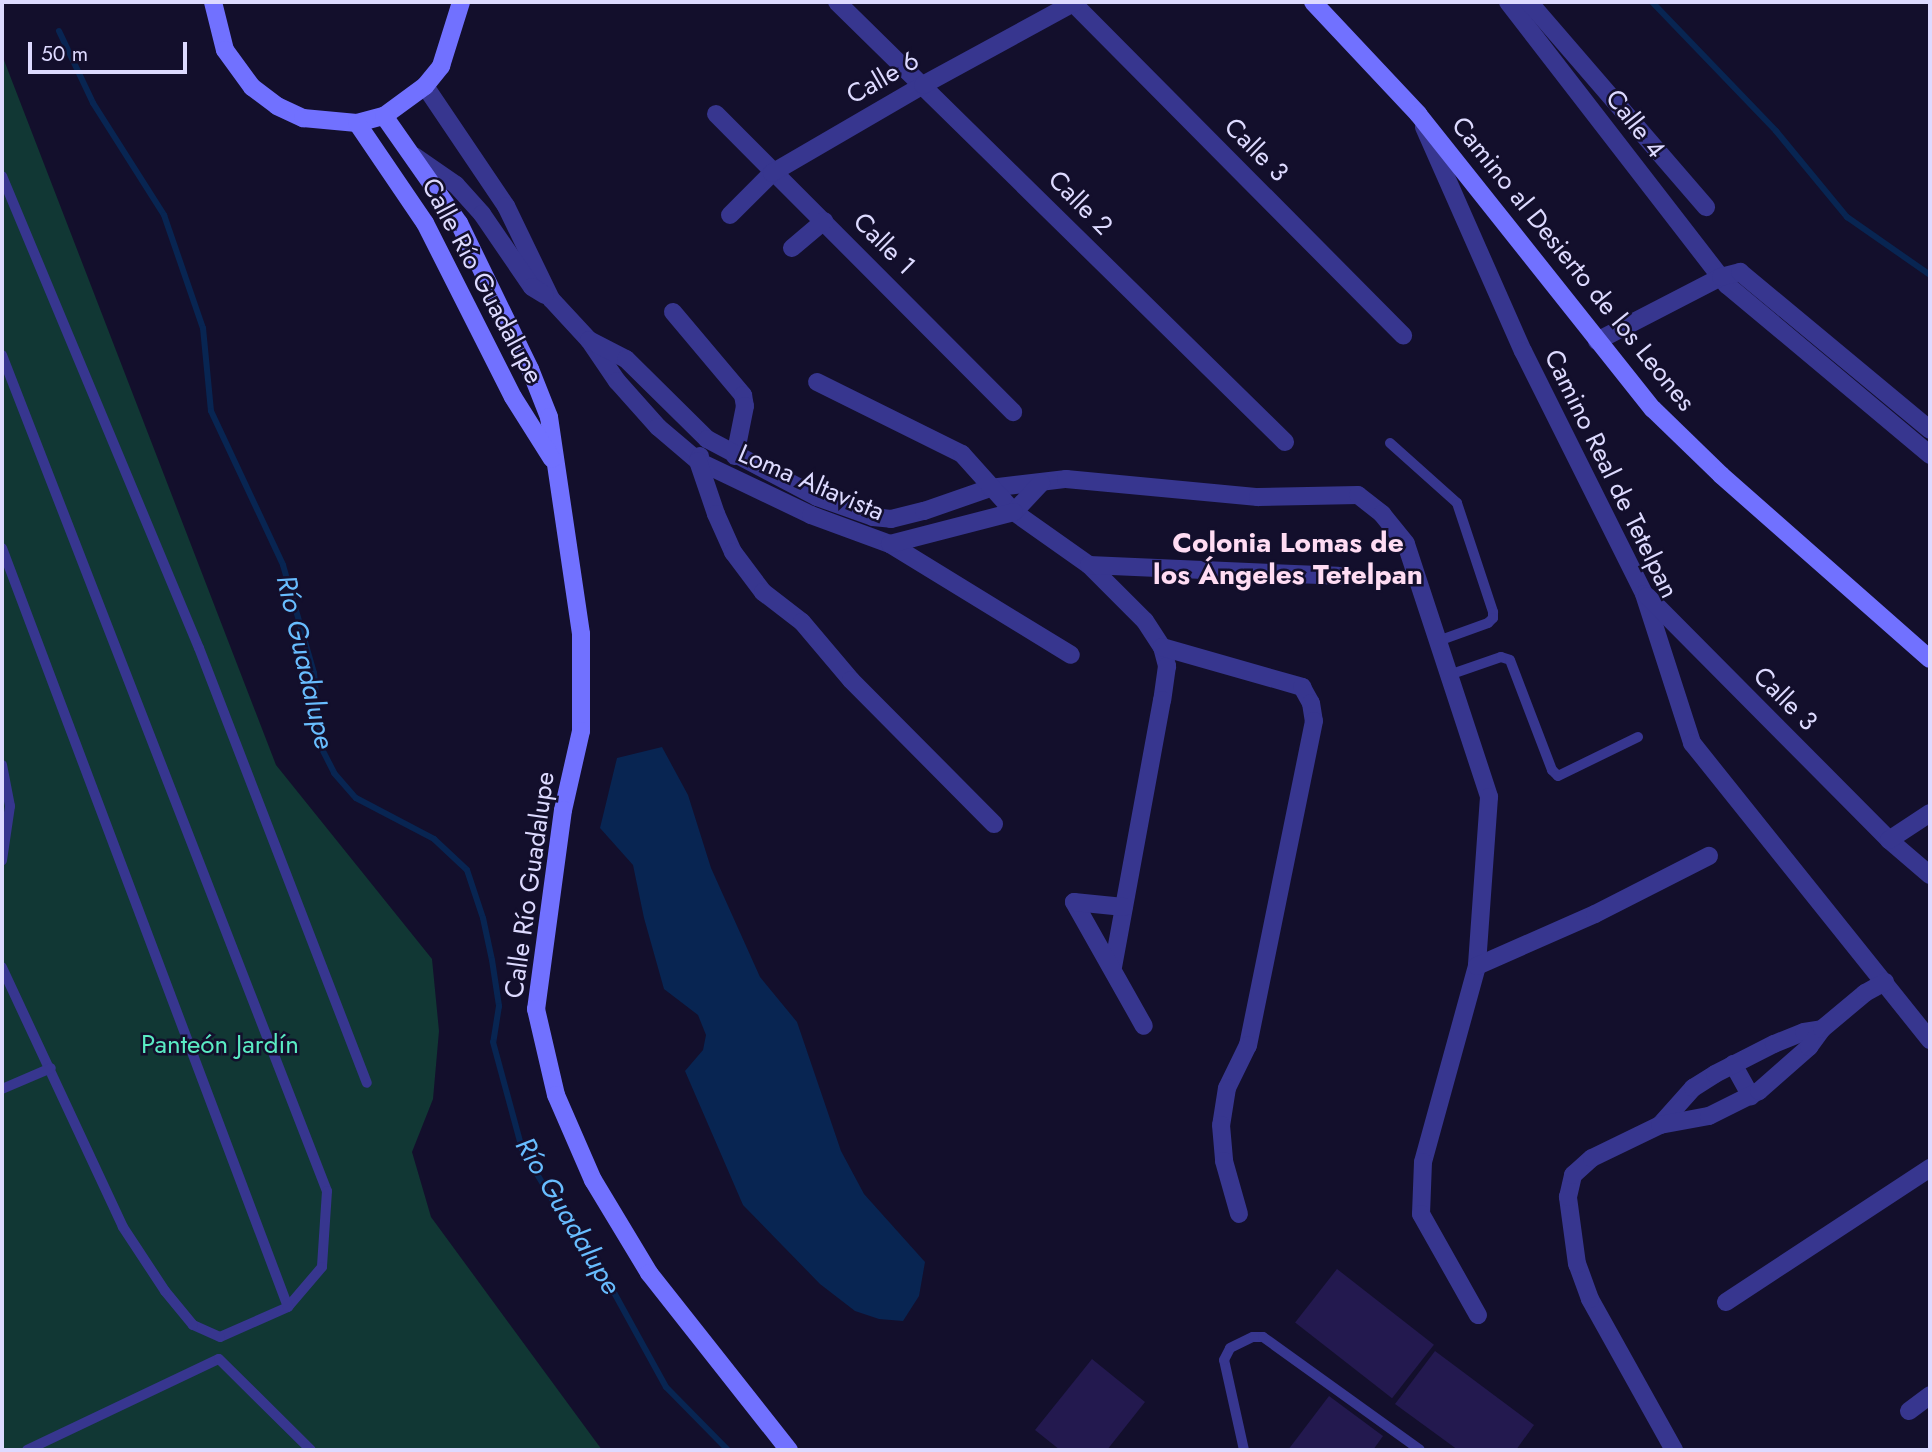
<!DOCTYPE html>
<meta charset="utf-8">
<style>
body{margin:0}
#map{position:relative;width:1932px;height:1452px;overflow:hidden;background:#130f2c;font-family:Jost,sans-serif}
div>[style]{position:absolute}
.green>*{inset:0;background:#113734}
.water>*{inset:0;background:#082552}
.stream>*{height:6px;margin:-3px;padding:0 3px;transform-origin:3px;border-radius:3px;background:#082552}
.building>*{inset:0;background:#23194f;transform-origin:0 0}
.lane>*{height:10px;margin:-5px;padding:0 5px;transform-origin:5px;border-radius:5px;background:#37368f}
.street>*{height:18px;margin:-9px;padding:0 9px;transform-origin:9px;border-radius:9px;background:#37368f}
.secondary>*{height:18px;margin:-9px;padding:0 9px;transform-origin:9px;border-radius:9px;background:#7171ff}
span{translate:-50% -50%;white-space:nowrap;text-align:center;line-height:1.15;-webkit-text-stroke:5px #130f2c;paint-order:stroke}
.street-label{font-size:26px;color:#dddaff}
.park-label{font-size:26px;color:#5aebc3}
.neighbourhood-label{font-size:28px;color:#ffdcf3;font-weight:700}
.water-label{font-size:28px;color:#68bdff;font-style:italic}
.frame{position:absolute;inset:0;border:4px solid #dddaff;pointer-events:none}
.scale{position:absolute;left:28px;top:42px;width:159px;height:32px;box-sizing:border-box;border:4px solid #dddaff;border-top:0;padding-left:9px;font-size:21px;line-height:24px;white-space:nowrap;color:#dddaff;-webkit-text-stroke:5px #130f2c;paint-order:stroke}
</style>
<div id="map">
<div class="green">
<div style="clip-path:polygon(2px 55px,276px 765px,432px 959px,439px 1031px,433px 1099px,412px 1152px,431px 1217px,602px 1450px,2px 1450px)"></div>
</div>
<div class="water">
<div style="clip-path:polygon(662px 747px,688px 795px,711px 868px,760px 977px,797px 1022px,841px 1151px,864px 1194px,925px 1262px,919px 1296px,903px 1321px,879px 1319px,855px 1311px,820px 1284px,743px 1205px,685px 1071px,703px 1050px,706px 1035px,698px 1015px,664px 989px,644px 918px,633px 865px,600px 828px,617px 758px)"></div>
</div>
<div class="stream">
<div style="left:1652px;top:2px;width:179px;rotate:46.1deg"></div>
<div style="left:1776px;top:131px;width:112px;rotate:50.5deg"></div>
<div style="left:1847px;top:217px;width:101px;rotate:34.9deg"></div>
<div style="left:59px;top:31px;width:80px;rotate:64.7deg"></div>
<div style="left:93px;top:103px;width:133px;rotate:57.6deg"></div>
<div style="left:164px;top:215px;width:120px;rotate:71deg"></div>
<div style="left:203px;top:328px;width:83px;rotate:84.5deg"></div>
<div style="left:211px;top:411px;width:170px;rotate:64.9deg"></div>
<div style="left:283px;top:565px;width:112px;rotate:74deg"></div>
<div style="left:314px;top:673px;width:74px;rotate:84.6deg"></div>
<div style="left:321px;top:747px;width:29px;rotate:63deg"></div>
<div style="left:334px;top:773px;width:33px;rotate:49deg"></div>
<div style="left:356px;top:798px;width:88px;rotate:27.7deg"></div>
<div style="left:434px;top:839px;width:45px;rotate:43.2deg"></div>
<div style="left:467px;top:870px;width:51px;rotate:71.6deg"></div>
<div style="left:483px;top:918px;width:43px;rotate:77.9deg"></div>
<div style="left:492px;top:960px;width:47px;rotate:81.3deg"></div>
<div style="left:499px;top:1006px;width:36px;rotate:99deg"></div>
<div style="left:493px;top:1042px;width:111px;rotate:74.8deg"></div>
<div style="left:522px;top:1149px;width:58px;rotate:59deg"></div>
<div style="left:552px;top:1199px;width:83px;rotate:54.8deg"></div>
<div style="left:600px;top:1267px;width:137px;rotate:61.2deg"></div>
<div style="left:666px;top:1387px;width:88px;rotate:45.5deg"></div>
</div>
<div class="building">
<div style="left:1337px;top:1269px;width:123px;height:68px;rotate:38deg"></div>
<div style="clip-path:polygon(1435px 1351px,1534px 1425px,1516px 1450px,1458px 1450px,1395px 1404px)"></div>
<div style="clip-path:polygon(1092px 1359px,1145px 1402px,1107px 1450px,1060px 1450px,1035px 1430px)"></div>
<div style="clip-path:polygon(1329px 1396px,1383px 1436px,1373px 1450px,1288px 1450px)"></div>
</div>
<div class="lane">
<div style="left:2px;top:176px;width:511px;rotate:67.35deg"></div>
<div style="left:199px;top:648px;width:466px;rotate:68.9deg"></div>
<div style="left:2px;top:355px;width:897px;rotate:68.76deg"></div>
<div style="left:327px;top:1191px;width:76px;rotate:93.8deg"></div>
<div style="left:322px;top:1267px;width:52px;rotate:130.4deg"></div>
<div style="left:288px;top:1307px;width:74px;rotate:156.2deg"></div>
<div style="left:220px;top:1337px;width:30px;rotate:-156deg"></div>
<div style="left:193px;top:1325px;width:44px;rotate:-129.5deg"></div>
<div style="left:165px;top:1291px;width:77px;rotate:-123.3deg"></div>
<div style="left:123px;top:1227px;width:287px;rotate:-115deg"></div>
<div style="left:1390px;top:443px;width:90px;rotate:41.8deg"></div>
<div style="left:1457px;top:503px;width:115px;rotate:71.7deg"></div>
<div style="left:1493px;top:612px;width:6px;rotate:90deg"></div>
<div style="left:1493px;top:618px;width:7px;rotate:135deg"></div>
<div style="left:1488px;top:623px;width:53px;rotate:160.2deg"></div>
<div style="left:2px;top:548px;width:811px;rotate:69.35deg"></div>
<div style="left:1449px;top:675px;width:55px;rotate:-19.1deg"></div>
<div style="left:1501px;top:657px;width:9px;rotate:18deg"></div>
<div style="left:1510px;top:660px;width:118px;rotate:69.1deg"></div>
<div style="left:1552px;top:770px;width:8px;rotate:45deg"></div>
<div style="left:1558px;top:776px;width:89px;rotate:-26deg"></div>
<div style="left:2px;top:765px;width:42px;rotate:79deg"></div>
<div style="left:10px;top:806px;width:55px;rotate:98.4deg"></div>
<div style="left:2px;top:1089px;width:53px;rotate:-23.2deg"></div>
<div style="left:27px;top:1450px;width:212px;rotate:-25.4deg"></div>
<div style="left:219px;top:1359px;width:129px;rotate:44.7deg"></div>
<div style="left:1244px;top:1450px;width:92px;rotate:-102.5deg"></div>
<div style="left:1224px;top:1360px;width:13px;rotate:-63deg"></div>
<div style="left:1230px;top:1348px;width:25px;rotate:-26deg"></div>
<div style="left:1253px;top:1337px;width:10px"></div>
<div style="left:1263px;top:1337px;width:193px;rotate:35.7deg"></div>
</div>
<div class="street">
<div style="left:837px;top:2px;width:628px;rotate:44.48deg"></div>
<div style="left:1072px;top:2px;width:470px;rotate:45.2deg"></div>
<div style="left:1508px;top:2px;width:358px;rotate:52.3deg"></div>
<div style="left:1727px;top:285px;width:265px;rotate:39.9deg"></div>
<div style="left:1529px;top:2px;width:271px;rotate:49.2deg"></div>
<div style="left:425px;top:86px;width:145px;rotate:56deg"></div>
<div style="left:506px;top:206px;width:103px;rotate:64.2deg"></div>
<div style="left:551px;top:299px;width:56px;rotate:47.2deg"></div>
<div style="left:589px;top:340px;width:50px;rotate:55.7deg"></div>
<div style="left:617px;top:381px;width:62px;rotate:48.3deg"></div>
<div style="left:658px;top:427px;width:52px;rotate:40.4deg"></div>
<div style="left:698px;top:461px;width:125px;rotate:25.5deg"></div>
<div style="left:811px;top:515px;width:84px;rotate:20.2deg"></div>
<div style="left:890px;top:544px;width:212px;rotate:31.5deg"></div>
<div style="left:716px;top:114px;width:421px;rotate:45.1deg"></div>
<div style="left:1424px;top:127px;width:245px;rotate:66.2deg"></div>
<div style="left:1523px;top:351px;width:271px;rotate:63.5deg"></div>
<div style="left:1644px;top:594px;width:157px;rotate:72.1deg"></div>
<div style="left:1692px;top:743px;width:381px;rotate:51.3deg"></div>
<div style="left:414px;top:156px;width:51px;rotate:34.6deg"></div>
<div style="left:456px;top:185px;width:39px;rotate:48deg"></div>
<div style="left:482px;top:214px;width:88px;rotate:55.6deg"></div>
<div style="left:532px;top:287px;width:15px;rotate:32deg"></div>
<div style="left:730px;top:215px;width:59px;rotate:-45deg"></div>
<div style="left:772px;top:173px;width:175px;rotate:-30.2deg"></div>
<div style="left:923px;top:85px;width:173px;rotate:-28.6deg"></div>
<div style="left:792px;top:248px;width:42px;rotate:-40.2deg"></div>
<div style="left:673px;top:312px;width:109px;rotate:49.9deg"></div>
<div style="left:743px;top:395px;width:11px;rotate:80deg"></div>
<div style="left:745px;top:406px;width:51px;rotate:101.3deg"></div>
<div style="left:589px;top:340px;width:42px;rotate:27.2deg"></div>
<div style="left:626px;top:359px;width:114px;rotate:44.6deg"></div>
<div style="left:707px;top:439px;width:124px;rotate:27.8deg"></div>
<div style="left:817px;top:497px;width:59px;rotate:19.7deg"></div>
<div style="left:873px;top:517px;width:18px;rotate:6deg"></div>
<div style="left:891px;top:519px;width:34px;rotate:-14deg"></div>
<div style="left:924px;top:511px;width:70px;rotate:-19.2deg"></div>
<div style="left:990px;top:488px;width:77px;rotate:-6.8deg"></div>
<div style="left:1066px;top:479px;width:193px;rotate:5.4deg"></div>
<div style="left:1258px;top:497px;width:100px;rotate:-1.1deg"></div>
<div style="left:1358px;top:495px;width:31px;rotate:38deg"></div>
<div style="left:1382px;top:514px;width:38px;rotate:51deg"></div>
<div style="left:1406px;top:544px;width:266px;rotate:71.8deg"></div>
<div style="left:1489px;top:797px;width:169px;rotate:94.1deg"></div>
<div style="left:1477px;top:966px;width:203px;rotate:105.4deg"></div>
<div style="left:1423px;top:1162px;width:52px;rotate:92.2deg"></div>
<div style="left:1421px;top:1214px;width:116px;rotate:60.6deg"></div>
<div style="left:1597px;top:341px;width:140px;rotate:-27.3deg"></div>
<div style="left:1721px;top:277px;width:20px;rotate:-15deg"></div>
<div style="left:1740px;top:272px;width:247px;rotate:39.7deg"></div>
<div style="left:817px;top:382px;width:162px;rotate:26.4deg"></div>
<div style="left:962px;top:454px;width:78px;rotate:48.1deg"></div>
<div style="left:1014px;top:512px;width:92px;rotate:35.2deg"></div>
<div style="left:1089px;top:565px;width:79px;rotate:45deg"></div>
<div style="left:1145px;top:621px;width:31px;rotate:57deg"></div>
<div style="left:1162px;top:647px;width:20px;rotate:75deg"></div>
<div style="left:1167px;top:666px;width:34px;rotate:98deg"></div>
<div style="left:1162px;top:700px;width:271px;rotate:100.4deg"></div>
<div style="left:700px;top:456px;width:5px;rotate:112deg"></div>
<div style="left:698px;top:461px;width:56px;rotate:71.2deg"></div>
<div style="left:716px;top:514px;width:42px;rotate:65.9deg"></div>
<div style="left:733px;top:552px;width:50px;rotate:53.1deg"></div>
<div style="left:763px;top:592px;width:49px;rotate:37.6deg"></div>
<div style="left:802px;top:622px;width:76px;rotate:49.8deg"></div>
<div style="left:851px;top:680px;width:203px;rotate:45.2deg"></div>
<div style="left:1014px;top:512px;width:40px;rotate:-47deg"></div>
<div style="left:890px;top:544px;width:128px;rotate:-14.5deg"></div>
<div style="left:1089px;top:565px;width:249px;rotate:2.5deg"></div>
<div style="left:1647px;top:596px;width:344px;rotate:45.2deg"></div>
<div style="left:1889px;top:840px;width:54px;rotate:40.5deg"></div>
<div style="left:1162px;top:647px;width:146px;rotate:15.9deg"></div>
<div style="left:1302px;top:687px;width:18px;rotate:61deg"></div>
<div style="left:1311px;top:703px;width:18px;rotate:81deg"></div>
<div style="left:1314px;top:721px;width:331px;rotate:101.5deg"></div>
<div style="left:1248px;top:1045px;width:48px;rotate:116deg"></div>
<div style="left:1227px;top:1088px;width:37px;rotate:99deg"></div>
<div style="left:1221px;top:1125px;width:36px;rotate:85deg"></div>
<div style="left:1224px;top:1161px;width:55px;rotate:74.2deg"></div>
<div style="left:1889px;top:840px;width:49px;rotate:-33.4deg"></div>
<div style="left:1074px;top:902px;width:142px;rotate:60.6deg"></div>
<div style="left:1074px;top:902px;width:50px;rotate:5.7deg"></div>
<div style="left:1477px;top:966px;width:129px;rotate:-23.8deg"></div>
<div style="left:1595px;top:914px;width:128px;rotate:-27deg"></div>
<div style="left:1733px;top:1064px;width:37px;rotate:61deg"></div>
<div style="left:1660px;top:1125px;width:50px;rotate:-48.3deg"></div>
<div style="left:1693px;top:1088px;width:26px;rotate:-32deg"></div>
<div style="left:1715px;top:1074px;width:66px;rotate:-27deg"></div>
<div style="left:1774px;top:1044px;width:32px;rotate:-22deg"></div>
<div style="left:1804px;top:1032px;width:18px;rotate:-9deg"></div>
<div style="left:1726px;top:1302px;width:244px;rotate:-33.3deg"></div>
<div style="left:1909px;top:1411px;width:26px;rotate:-37deg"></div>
<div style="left:1674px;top:1450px;width:173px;rotate:-119.1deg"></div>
<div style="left:1590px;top:1299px;width:37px;rotate:-110deg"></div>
<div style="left:1577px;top:1264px;width:68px;rotate:-97.7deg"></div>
<div style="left:1568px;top:1197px;width:23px;rotate:-77deg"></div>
<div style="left:1573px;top:1175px;width:25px;rotate:-42deg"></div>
<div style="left:1592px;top:1158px;width:76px;rotate:-25.9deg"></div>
<div style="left:1660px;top:1125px;width:50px;rotate:-10.4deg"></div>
<div style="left:1709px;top:1116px;width:56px;rotate:-26.6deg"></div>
<div style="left:1759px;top:1091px;width:67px;rotate:-41.3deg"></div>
<div style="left:1809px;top:1047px;width:22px;rotate:-54deg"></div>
<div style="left:1822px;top:1029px;width:56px;rotate:-39.9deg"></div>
<div style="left:1865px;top:993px;width:23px;rotate:-29deg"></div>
</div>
<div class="secondary">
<div style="left:213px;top:2px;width:49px;rotate:76deg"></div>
<div style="left:225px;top:50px;width:46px;rotate:53.9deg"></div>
<div style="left:252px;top:87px;width:31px;rotate:37deg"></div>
<div style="left:277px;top:106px;width:29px;rotate:25deg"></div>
<div style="left:303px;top:118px;width:54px;rotate:5.3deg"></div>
<div style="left:357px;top:123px;width:28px;rotate:-15deg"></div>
<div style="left:384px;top:116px;width:51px;rotate:-36.2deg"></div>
<div style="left:425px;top:86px;width:26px;rotate:-51deg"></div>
<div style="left:441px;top:66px;width:67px;rotate:-72.6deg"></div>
<div style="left:1313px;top:2px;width:154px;rotate:46.8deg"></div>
<div style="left:1418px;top:114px;width:377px;rotate:51.5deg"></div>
<div style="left:1653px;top:409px;width:95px;rotate:44.1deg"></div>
<div style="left:1721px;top:475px;width:278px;rotate:41.4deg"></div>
<div style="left:384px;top:116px;width:131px;rotate:55deg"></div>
<div style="left:459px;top:223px;width:162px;rotate:64.1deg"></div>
<div style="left:530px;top:369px;width:52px;rotate:68.4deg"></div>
<div style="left:549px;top:417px;width:219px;rotate:81.6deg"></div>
<div style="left:581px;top:634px;width:97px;rotate:90deg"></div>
<div style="left:581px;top:731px;width:81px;rotate:102.8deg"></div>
<div style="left:563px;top:810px;width:201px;rotate:97.7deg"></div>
<div style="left:536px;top:1009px;width:88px;rotate:76.9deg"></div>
<div style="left:556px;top:1095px;width:93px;rotate:66.5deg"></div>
<div style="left:593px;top:1180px;width:109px;rotate:58.9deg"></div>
<div style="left:649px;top:1273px;width:226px;rotate:51.7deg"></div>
<div style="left:357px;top:123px;width:121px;rotate:55.8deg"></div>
<div style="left:425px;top:223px;width:195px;rotate:63.2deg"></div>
<div style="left:513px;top:397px;width:73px;rotate:57.8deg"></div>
</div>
<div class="street-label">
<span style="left:883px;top:78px;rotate:-30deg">Calle 6</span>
<span style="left:1635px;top:124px;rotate:52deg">Calle 4</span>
<span style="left:1256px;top:150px;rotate:45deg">Calle 3</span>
<span style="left:1080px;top:203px;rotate:45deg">Calle 2</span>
<span style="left:884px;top:244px;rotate:45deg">Calle 1</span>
<span style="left:1573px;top:264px;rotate:51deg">Camino al Desierto de los Leones</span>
<span style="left:482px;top:281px;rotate:62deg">Calle Río Guadalupe</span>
<span style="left:1611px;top:474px;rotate:64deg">Camino Real de Tetelpan</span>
<span style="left:811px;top:483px;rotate:23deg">Loma Altavista</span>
<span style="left:1785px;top:699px;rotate:45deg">Calle 3</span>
<span style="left:530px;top:885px;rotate:-82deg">Calle Río Guadalupe</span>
</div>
<div class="park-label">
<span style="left:220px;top:1045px">Panteón Jardín</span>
</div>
<div class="neighbourhood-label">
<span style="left:1288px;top:559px">Colonia Lomas de<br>los Ángeles Tetelpan</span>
</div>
<div class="water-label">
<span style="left:305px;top:662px;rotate:77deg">Río Guadalupe</span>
<span style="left:568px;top:1216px;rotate:59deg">Río Guadalupe</span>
</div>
<div class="frame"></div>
<div class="scale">50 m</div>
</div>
